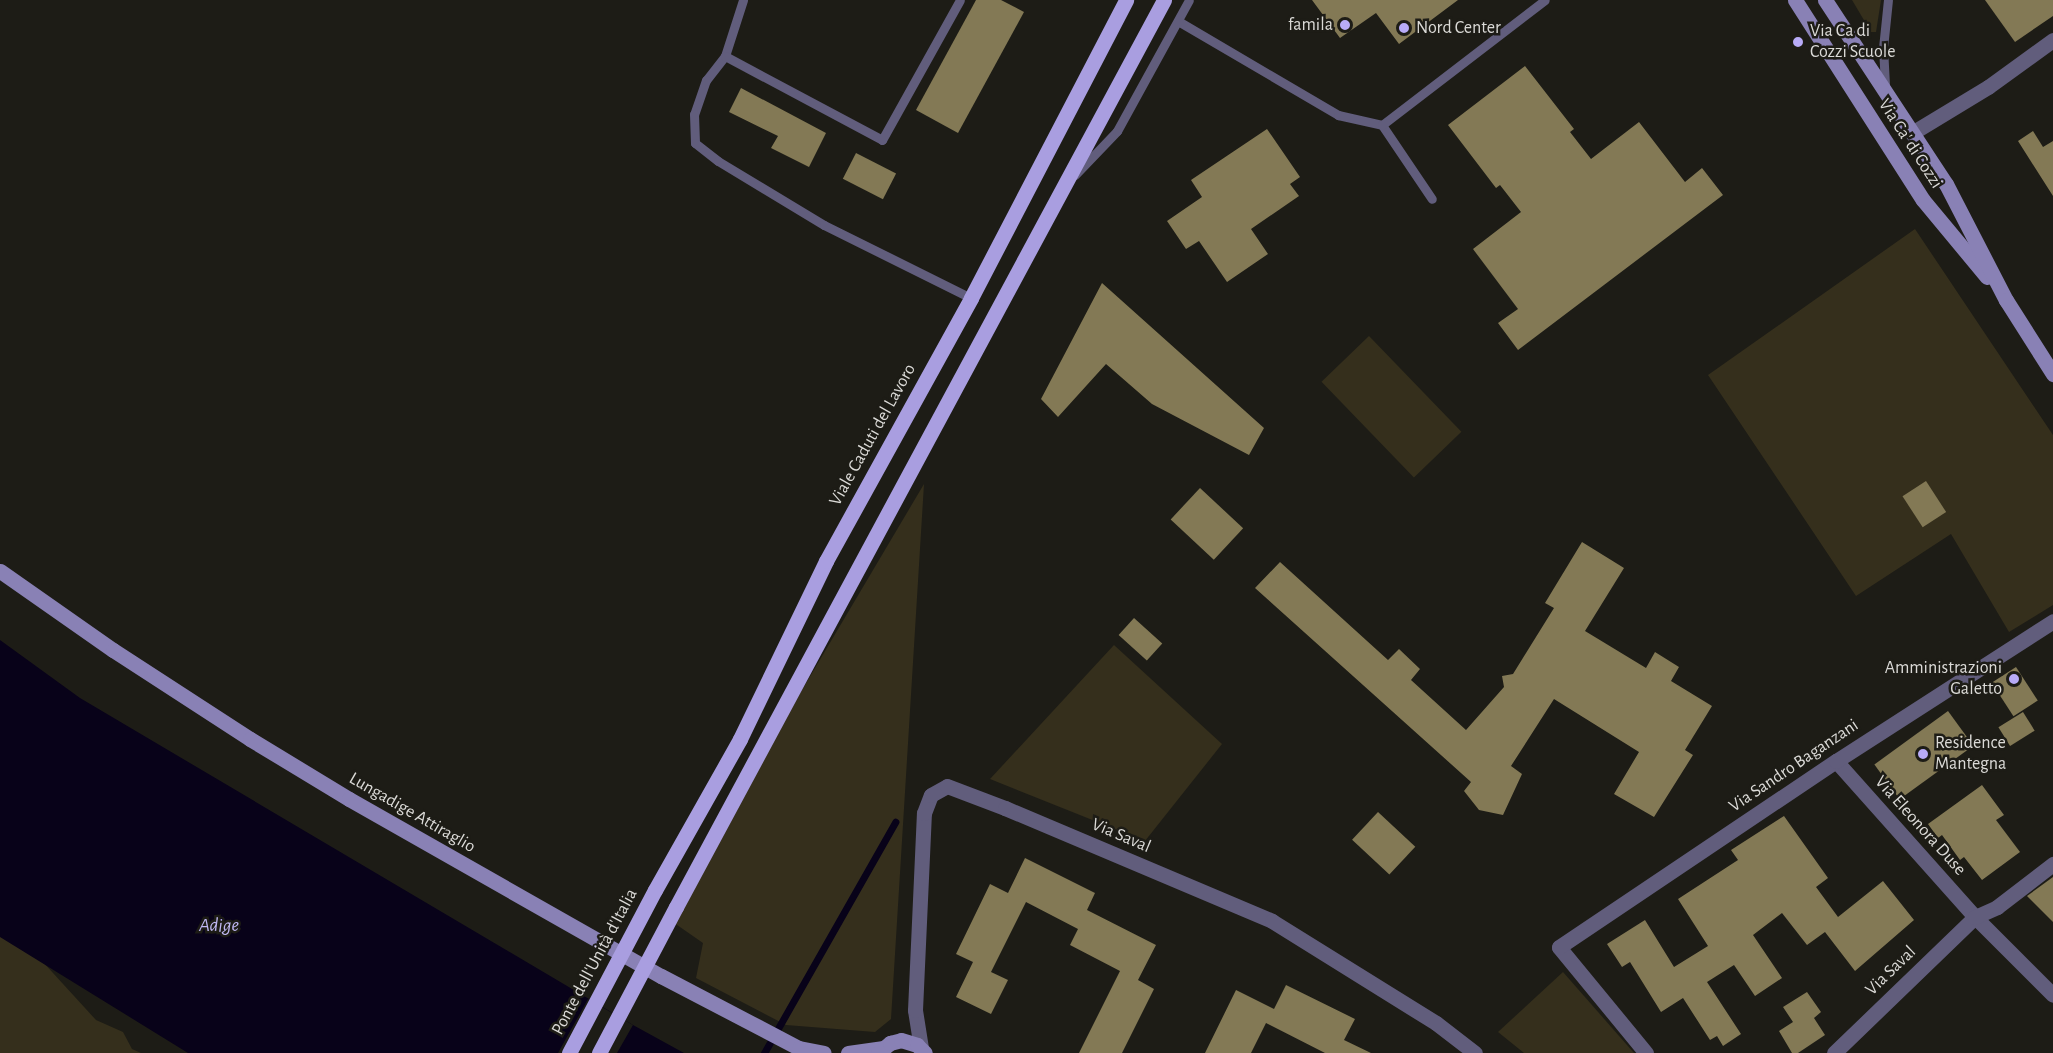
<!DOCTYPE html>
<meta charset="utf-8">
<style>
body{margin:0}
#map{position:relative;width:2053px;height:1053px;overflow:hidden;background:#1d1c16;font-family:"Alegreya Sans",sans-serif}
div>[style]{position:absolute}
.green>*{inset:0;background:#352f1c;transform-origin:0 0}
.water>*{inset:0;background:#080219}
.pier>*{inset:0;background:#1d1c16}
.stream>*{height:7px;margin:-3.5px;padding:0 3.5px;transform-origin:3.5px;border-radius:3.5px;background:#080219}
.building>*{inset:0;background:#837955;transform-origin:0 0}
.lane>*{height:9px;margin:-4.5px;padding:0 4.5px;transform-origin:4.5px;border-radius:4.5px;background:#615d7c}
.street>*{height:15px;margin:-7.5px;padding:0 7.5px;transform-origin:7.5px;border-radius:7.5px;background:#615d7c}
.secondary>*{height:15px;margin:-7.5px;padding:0 7.5px;transform-origin:7.5px;border-radius:7.5px;background:#8981b5}
.primary>*{height:15px;margin:-7.5px;padding:0 7.5px;transform-origin:7.5px;border-radius:7.5px;background:#a99ee0}
.primary-bridge>*{height:15px;margin:-7.5px;padding:0 7.5px;transform-origin:7.5px;border-radius:7.5px;background:#a99ee0}
.dots>*{width:16px;height:16px;translate:-50% -50%;box-sizing:border-box;border:3px solid #1d1c16;border-radius:50%}
span{translate:-50% -50%;white-space:nowrap;text-align:center;line-height:1.15;-webkit-text-stroke:5px #1d1c16;paint-order:stroke}
.poi-label{font-size:18px;color:#dbdad7}
.right{translate:-100% -50%;text-align:right}
.left{translate:0 -50%;text-align:left}
.street-label{font-size:18px;color:#dbdad7}
.water-label{font-size:20px;color:#bfb7f1;font-style:italic}
</style>
<div id="map">
<div class="green">
<div style="clip-path:polygon(1852px 0,1881px 0,1876px 32px,1871px 32px)"></div>
<div style="clip-path:polygon(1915px 229px,2053px 435px,2053px 605px,2009px 632px,1951px 534px,1856px 596px,1708px 375px)"></div>
<div style="left:1369px;top:336px;width:133px;height:66px;rotate:46deg"></div>
<div style="clip-path:polygon(924px 484px,891px 1019px,875px 1032px,786px 1025px,696px 978px,703px 943px,667px 918px)"></div>
<div style="clip-path:polygon(1114px 645px,1222px 744px,1145px 841px,990px 779px)"></div>
<div style="clip-path:polygon(0 915px,96px 1020px,123px 1032px,132px 1049px,141px 1053px,0 1053px)"></div>
<div style="clip-path:polygon(1563px 972px,1634px 1053px,1524px 1053px,1498px 1032px)"></div>
</div>
<div class="water">
<div style="clip-path:polygon(0 640px,80px 698px,633px 1025px,684px 1053px,188px 1053px,0 937px)"></div>
</div>
<div class="pier">
<div style="clip-path:polygon(588px 999px,633px 1025px,617px 1053px,558px 1053px)"></div>
</div>
<div class="stream">
<div style="left:764px;top:1053px;width:266px;rotate:-60.4deg"></div>
</div>
<div class="building">
<div style="clip-path:polygon(976px 0,1001px 0,1024px 12px,958px 133px,916px 110px)"></div>
<div style="clip-path:polygon(1312px 0,1458px 0,1399px 44px,1376px 13px,1340px 38px)"></div>
<div style="clip-path:polygon(1985px 0,2053px 0,2053px 16px,2015px 42px)"></div>
<div style="clip-path:polygon(1525px 66px,1574px 129px,1570px 132px,1591px 159px,1639px 122px,1685px 182px,1702px 168px,1723px 195px,1518px 350px,1498px 323px,1518px 309px,1473px 249px,1521px 212px,1500px 185px,1496px 188px,1448px 125px)"></div>
<div style="clip-path:polygon(741px 88px,826px 133px,809px 167px,771px 148px,778px 136px,729px 112px)"></div>
<div style="clip-path:polygon(1267px 129px,1300px 177px,1290px 184px,1299px 196px,1251px 229px,1268px 254px,1227px 282px,1199px 241px,1186px 249px,1167px 221px,1202px 197px,1191px 180px)"></div>
<div style="clip-path:polygon(2033px 131px,2043px 147px,2053px 141px,2053px 196px,2018px 141px)"></div>
<div style="left:856px;top:153px;width:45px;height:29px;rotate:27deg"></div>
<div style="clip-path:polygon(1102px 283px,1264px 428px,1249px 455px,1152px 404px,1106px 364px,1058px 417px,1041px 399px)"></div>
<div style="left:1926px;top:481px;width:37px;height:28px;rotate:57deg"></div>
<div style="left:1200px;top:488px;width:59px;height:43px;rotate:43deg"></div>
<div style="clip-path:polygon(1582px 542px,1624px 568px,1585px 631px,1646px 668px,1655px 652px,1679px 667px,1671px 681px,1712px 706px,1685px 750px,1693px 755px,1654px 817px,1614px 794px,1639px 752px,1554px 699px,1511px 766px,1522px 774px,1503px 815px,1479px 810px,1464px 791px,1471px 782px,1255px 588px,1280px 562px,1388px 660px,1399px 649px,1420px 669px,1411px 680px,1466px 730px,1504px 687px,1502px 676px,1513px 674px,1554px 608px,1545px 603px)"></div>
<div style="left:1134px;top:618px;width:38px;height:23px;rotate:42deg"></div>
<div style="left:2016px;top:667px;width:40px;height:29px;rotate:57deg"></div>
<div style="left:1948px;top:711px;width:43px;height:91px;rotate:54deg"></div>
<div style="left:2023px;top:712px;width:22px;height:29px;rotate:58deg"></div>
<div style="clip-path:polygon(1982px 785px,2004px 815px,1996px 820px,2020px 852px,1982px 880px,1964px 857px,1960px 860px,1942px 835px,1938px 838px,1928px 824px)"></div>
<div style="left:1378px;top:812px;width:51px;height:38px;rotate:43deg"></div>
<div style="clip-path:polygon(1784px 816px,1828px 878px,1816px 887px,1838px 917px,1883px 881px,1914px 920px,1855px 971px,1825px 932px,1807px 945px,1782px 913px,1753px 935px,1782px 978px,1755px 996px,1734px 965px,1707px 982px,1741px 1034px,1723px 1046px,1717px 1036px,1710px 1040px,1683px 998px,1661px 1012px,1630px 962px,1622px 967px,1607px 944px,1645px 920px,1674px 967px,1708px 946px,1678px 899px,1738px 860px,1731px 850px)"></div>
<div style="clip-path:polygon(1025px 858px,1095px 893px,1087px 910px,1156px 945px,1138px 980px,1154px 989px,1122px 1053px,1079px 1053px,1120px 971px,1070px 945px,1078px 929px,1026px 902px,991px 972px,1008px 980px,991px 1014px,956px 997px,973px 962px,956px 954px,990px 884px,1008px 893px)"></div>
<div style="clip-path:polygon(2053px 877px,2053px 922px,2027px 896px)"></div>
<div style="clip-path:polygon(1286px 985px,1355px 1019px,1344px 1040px,1371px 1053px,1325px 1053px,1266px 1023px,1251px 1053px,1205px 1053px,1236px 990px,1274px 1009px)"></div>
<div style="clip-path:polygon(1807px 992px,1821px 1012px,1814px 1018px,1825px 1035px,1798px 1053px,1792px 1053px,1779px 1031px,1793px 1022px,1783px 1007px)"></div>
</div>
<div class="lane">
<div style="left:743px;top:0;width:59px;rotate:107.8deg"></div>
<div style="left:725px;top:56px;width:31px;rotate:128deg"></div>
<div style="left:706px;top:80px;width:36px;rotate:109deg"></div>
<div style="left:694px;top:114px;width:29px;rotate:88deg"></div>
<div style="left:695px;top:143px;width:29px;rotate:38deg"></div>
<div style="left:718px;top:161px;width:124px;rotate:31.1deg"></div>
<div style="left:824px;top:225px;width:164px;rotate:26.4deg"></div>
<div style="left:1178px;top:21px;width:186px;rotate:30.4deg"></div>
<div style="left:1338px;top:115px;width:45px;rotate:12.8deg"></div>
<div style="left:1382px;top:125px;width:89px;rotate:56deg"></div>
<div style="left:725px;top:56px;width:178px;rotate:28.1deg"></div>
<div style="left:882px;top:140px;width:160px;rotate:-60.9deg"></div>
<div style="left:1885px;top:85px;width:37px;rotate:-93deg"></div>
<div style="left:1883px;top:48px;width:48px;rotate:-84.1deg"></div>
<div style="left:1382px;top:125px;width:205px;rotate:-37.5deg"></div>
<div style="left:1075px;top:175px;width:61px;rotate:-46.3deg"></div>
<div style="left:1117px;top:131px;width:149px;rotate:-61.2deg"></div>
</div>
<div class="street">
<div style="left:1912px;top:133px;width:89px;rotate:-31.2deg"></div>
<div style="left:1988px;top:87px;width:80px;rotate:-35.9deg"></div>
<div style="left:1836px;top:761px;width:209px;rotate:48.3deg"></div>
<div style="left:1975px;top:917px;width:110px;rotate:45deg"></div>
<div style="left:921px;top:1048px;width:38px;rotate:-99deg"></div>
<div style="left:915px;top:1010px;width:197px;rotate:-87.4deg"></div>
<div style="left:924px;top:813px;width:19px;rotate:-69deg"></div>
<div style="left:931px;top:795px;width:18px;rotate:-29deg"></div>
<div style="left:947px;top:786px;width:62px;rotate:20.8deg"></div>
<div style="left:1005px;top:808px;width:290px;rotate:22.9deg"></div>
<div style="left:1272px;top:921px;width:193px;rotate:31.9deg"></div>
<div style="left:1436px;top:1023px;width:49px;rotate:37.6deg"></div>
<div style="left:1646px;top:1053px;width:137px;rotate:-129.4deg"></div>
<div style="left:1559px;top:947px;width:334px;rotate:-33.9deg"></div>
<div style="left:1836px;top:761px;width:258px;rotate:-32.8deg"></div>
<div style="left:1834px;top:1053px;width:196px;rotate:-44deg"></div>
<div style="left:1975px;top:917px;width:24px;rotate:-24deg"></div>
<div style="left:1997px;top:907px;width:71px;rotate:-37.5deg"></div>
</div>
<div class="secondary">
<div style="left:1795px;top:0;width:237px;rotate:57.4deg"></div>
<div style="left:1923px;top:200px;width:100px;rotate:50.3deg"></div>
<div style="left:1825px;top:0;width:220px;rotate:56.7deg"></div>
<div style="left:1946px;top:184px;width:131px;rotate:62.7deg"></div>
<div style="left:2006px;top:300px;width:88px;rotate:57.6deg"></div>
<div style="left:0;top:571px;width:138px;rotate:35deg"></div>
<div style="left:113px;top:650px;width:163px;rotate:33deg"></div>
<div style="left:250px;top:739px;width:116px;rotate:31.2deg"></div>
<div style="left:349px;top:799px;width:359px;rotate:29.6deg"></div>
<div style="left:661px;top:976px;width:156px;rotate:27.6deg"></div>
<div style="left:799px;top:1048px;width:25px;rotate:11deg"></div>
<div style="left:848px;top:1053px;width:34px;rotate:-8deg"></div>
<div style="left:878px;top:1053px;width:16px;rotate:-40deg"></div>
<div style="left:890px;top:1043px;width:11px;rotate:-15deg"></div>
<div style="left:901px;top:1040px;width:17px;rotate:17deg"></div>
<div style="left:917px;top:1045px;width:11px;rotate:45deg"></div>
</div>
<div class="primary">
<div style="left:655px;top:890px;width:173px;rotate:-60.6deg"></div>
<div style="left:740px;top:739px;width:198px;rotate:-64.2deg"></div>
<div style="left:826px;top:561px;width:300px;rotate:-61.1deg"></div>
<div style="left:971px;top:298px;width:336px;rotate:-62.5deg"></div>
<div style="left:676px;top:907px;width:1030px;rotate:-61.72deg"></div>
</div>
<div class="primary-bridge">
<div style="left:569px;top:1053px;width:184px;rotate:-62.2deg"></div>
<div style="left:599px;top:1053px;width:165px;rotate:-62.2deg"></div>
</div>
<div class="dots">
<div style="left:1345px;top:25px;background:#b8abf7"></div>
<div style="left:1404px;top:28px;background:#b8abf7"></div>
<div style="left:1798px;top:42px;background:#b8abf7"></div>
<div style="left:2014px;top:679px;background:#b8abf7"></div>
<div style="left:1923px;top:754px;background:#b8abf7"></div>
</div>
<div class="poi-label">
<span class="right" style="left:1333px;top:25px">famila</span>
<span class="left" style="left:1416px;top:28px">Nord Center</span>
<span class="left" style="left:1810px;top:42px">Via Ca di<br>Cozzi Scuole</span>
<span class="right" style="left:2002px;top:679px">Amministrazioni<br>Galetto</span>
<span class="left" style="left:1935px;top:754px">Residence<br>Mantegna</span>
</div>
<div class="street-label">
<span style="left:1910px;top:144px;rotate:57deg">Via Ca' di Cozzi</span>
<span style="left:873px;top:435px;rotate:-61deg">Viale Caduti del Lavoro</span>
<span style="left:1794px;top:766px;rotate:-34deg">Via Sandro Baganzani</span>
<span style="left:412px;top:813px;rotate:30deg">Lungadige Attiraglio</span>
<span style="left:1920px;top:826px;rotate:48deg">Via Eleonora Duse</span>
<span style="left:1121px;top:836px;rotate:23deg">Via Saval</span>
<span style="left:595px;top:962px;rotate:-62deg">Ponte dell'Unità d'Italia</span>
<span style="left:1891px;top:971px;rotate:-44deg">Via Saval</span>
</div>
<div class="water-label">
<span style="left:219px;top:925px">Adige</span>
</div>
</div>
